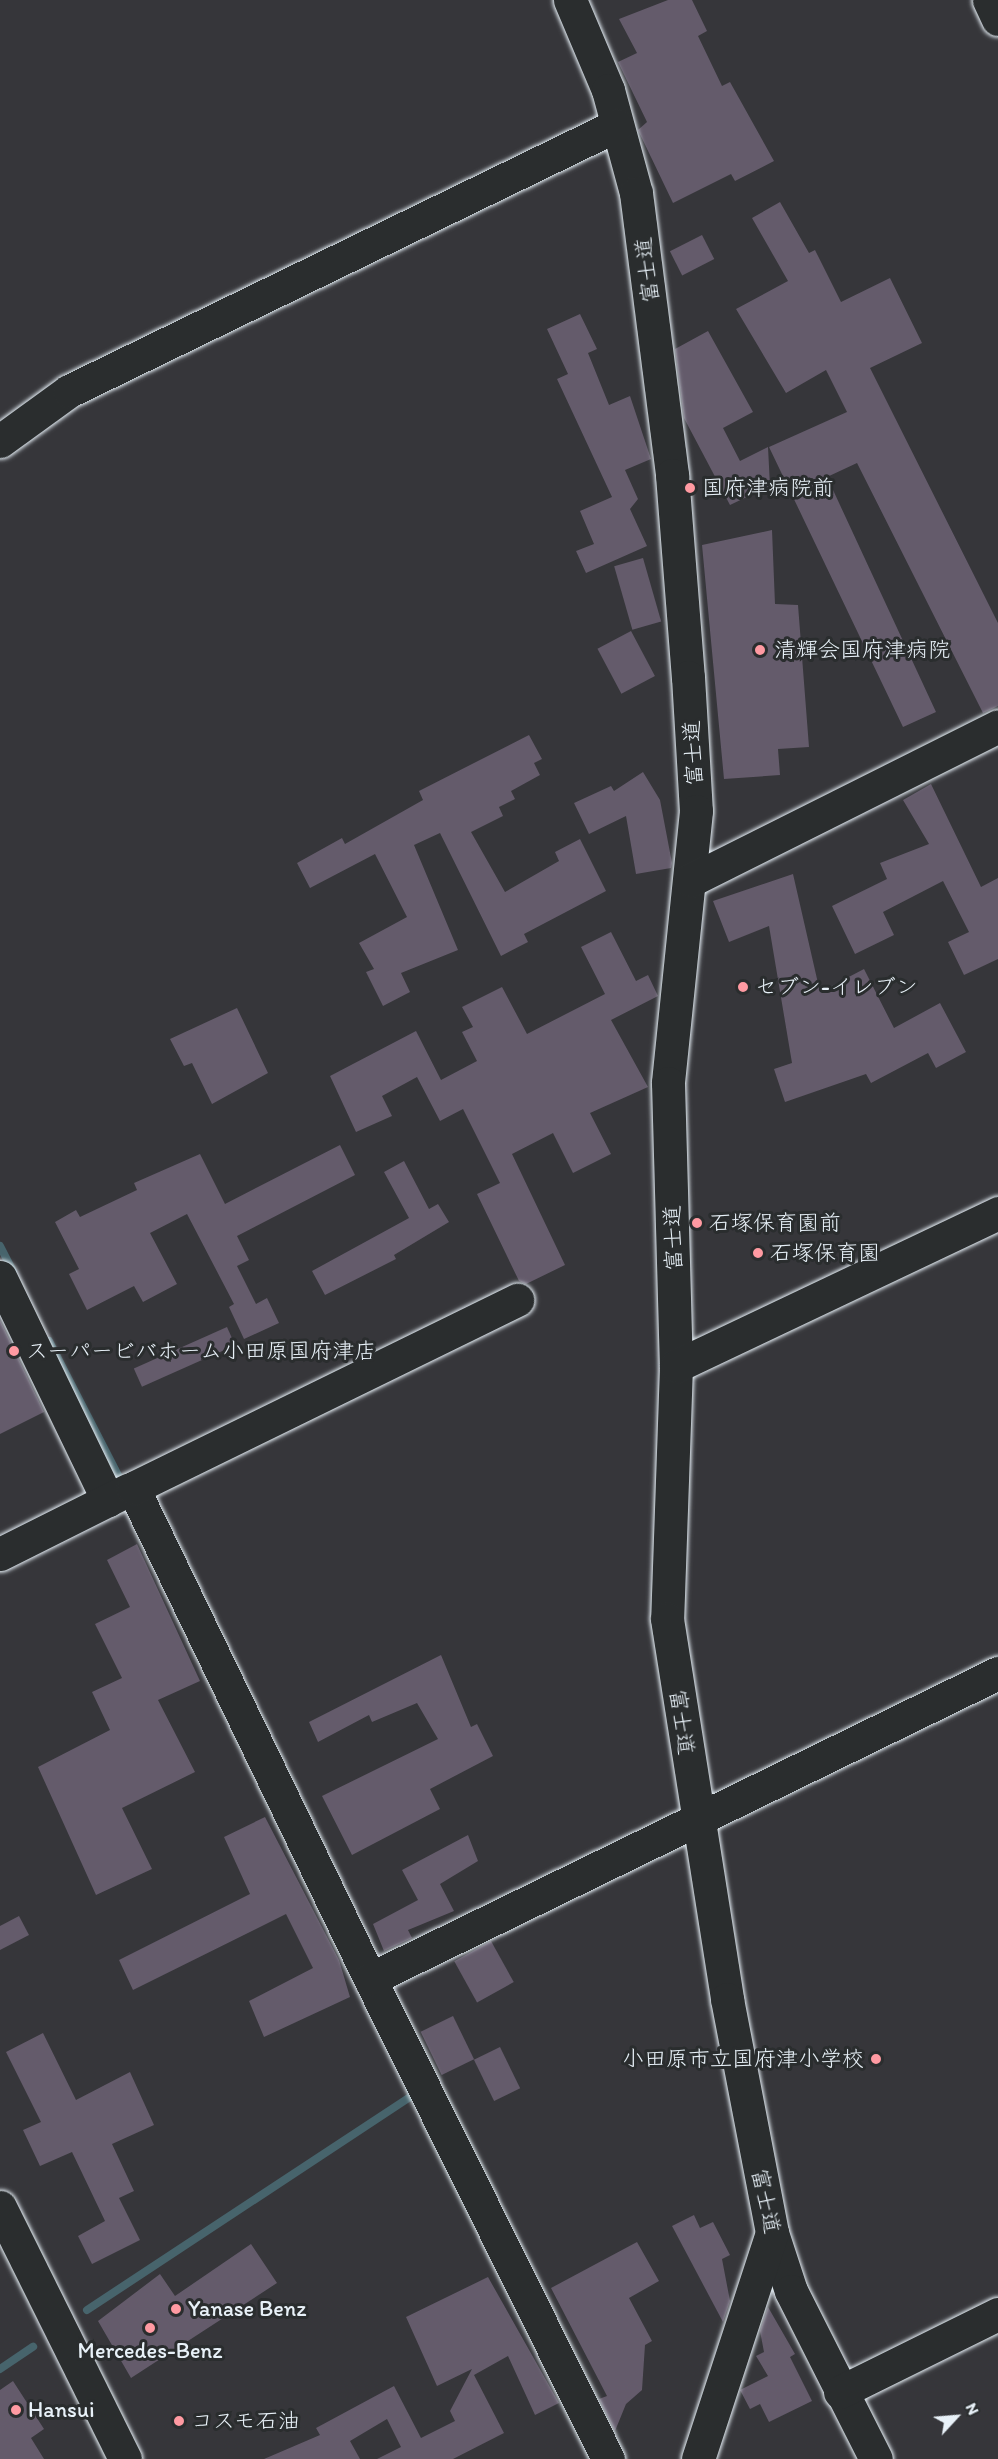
<!DOCTYPE html>
<meta charset="utf-8">
<style>
body{margin:0}
#map{position:relative;width:998px;height:2459px;overflow:hidden;background:#36363a;font-family:Itim,"Klee One",sans-serif}
div>[style]{position:absolute}
.stream>*{height:8px;margin:-4px;padding:0 4px;transform-origin:4px;border-radius:4px;background:#47646c}
.building>*{inset:0;background:#645b6b;transform-origin:0 0}
.roads{filter:drop-shadow(0 0 2px #e8f1f8) drop-shadow(0 0 2px #e8f1f8)}
.minor>*{height:33px;margin:-16.5px;padding:0 16.5px;transform-origin:16.5px;border-radius:16.5px;background:#2a2d2e}
.dots>*{width:16px;height:16px;translate:-50% -50%;box-sizing:border-box;border:3px solid #2a2d2e;border-radius:50%}
span{translate:-50% -50%;white-space:nowrap;text-align:center;line-height:1.15;-webkit-text-stroke:6px #2a2d2e;paint-order:stroke}
.street-label{font-size:22px;color:#e8f1f8}
.poi-label{font-size:22px;color:#e8f1f8}
.left{translate:0 -50%;text-align:left}
.right{translate:-100% -50%;text-align:right}
.north{position:absolute;left:926px;top:2387px;width:60px;height:60px;-webkit-text-stroke:4px #2a2d2e;paint-order:stroke;rotate:64deg;font-size:16px;font-weight:700;line-height:24px;text-align:center;color:#e8f1f8}
.north::after{content:'';display:block;margin:auto;width:21px;height:27px;background:#e8f1f8;clip-path:polygon(50% 0,100% 100%,50% 72%,0 100%)}
</style>
<div id="map">
<div class="stream">
<div style="left:0;top:1246px;width:29px;rotate:63deg"></div>
<div style="left:49px;top:1341px;width:162px;rotate:62.8deg"></div>
<div style="left:87px;top:2310px;width:391px;rotate:-33.4deg"></div>
<div style="left:413px;top:2095px;width:7px;rotate:-117deg"></div>
<div style="left:0;top:2369px;width:40px;rotate:-34deg"></div>
</div>
<div class="building">
<div style="clip-path:polygon(668px 0,692px 0,707px 31px,698px 36px,722px 86px,730px 82px,774px 161px,735px 181px,731px 174px,673px 203px,638px 130px,647px 122px,618px 62px,637px 53px,619px 19px)"></div>
<div style="clip-path:polygon(780px 202px,809px 253px,815px 250px,841px 302px,890px 278px,922px 343px,870px 368px,998px 623px,998px 706px,994px 708px,983px 713px,857px 463px,827px 477px,936px 712px,903px 727px,769px 447px,847px 412px,826px 370px,786px 393px,736px 309px,788px 281px,752px 218px)"></div>
<div style="left:702px;top:235px;width:27px;height:36px;rotate:63deg"></div>
<div style="clip-path:polygon(580px 314px,597px 349px,588px 353px,609px 405px,630px 396px,651px 459px,625px 470px,638px 499px,630px 509px,647px 546px,586px 573px,576px 551px,594px 544px,580px 511px,612px 497px,557px 379px,568px 374px,547px 329px)"></div>
<div style="clip-path:polygon(708px 331px,753px 412px,723px 428px,740px 461px,768px 447px,770px 486px,730px 505px,684px 418px,675px 349px)"></div>
<div style="clip-path:polygon(772px 530px,775px 604px,798px 605px,809px 747px,778px 749px,780px 775px,724px 779px,702px 545px)"></div>
<div style="left:643px;top:558px;width:66px;height:30px;rotate:74deg"></div>
<div style="left:631px;top:631px;width:51px;height:38px;rotate:62deg"></div>
<div style="clip-path:polygon(529px 735px,542px 759px,534px 763px,540px 775px,511px 791px,515px 799px,499px 807px,503px 816px,471px 832px,505px 892px,559px 861px,555px 852px,580px 839px,606px 891px,524px 934px,528px 942px,501px 956px,440px 833px,414px 845px,458px 950px,401px 973px,410px 992px,383px 1006px,366px 972px,374px 969px,359px 943px,407px 917px,375px 854px,310px 888px,297px 863px,342px 838px,345px 844px,423px 800px,419px 791px)"></div>
<div style="clip-path:polygon(643px 772px,660px 800px,672px 863px,671px 868px,636px 874px,626px 816px,589px 834px,574px 803px,611px 786px,614px 791px)"></div>
<div style="clip-path:polygon(931px 784px,981px 887px,998px 878px,998px 959px,964px 975px,948px 942px,969px 932px,943px 881px,883px 912px,894px 935px,855px 954px,832px 906px,887px 879px,880px 863px,929px 844px,903px 800px)"></div>
<div style="clip-path:polygon(793px 874px,820px 992px,864px 969px,894px 1028px,940px 1003px,966px 1052px,936px 1068px,928px 1053px,871px 1083px,866px 1074px,785px 1102px,774px 1069px,792px 1063px,769px 926px,729px 942px,713px 901px)"></div>
<div style="clip-path:polygon(611px 932px,636px 981px,648px 975px,658px 996px,611px 1020px,648px 1087px,590px 1113px,611px 1154px,573px 1173px,553px 1133px,512px 1154px,565px 1265px,526px 1284px,519px 1281px,477px 1194px,500px 1183px,463px 1109px,440px 1121px,417px 1077px,382px 1096px,392px 1116px,356px 1132px,330px 1076px,416px 1031px,441px 1080px,477px 1061px,462px 1032px,473px 1027px,462px 1007px,502px 987px,527px 1034px,605px 994px,581px 947px)"></div>
<div style="clip-path:polygon(237px 1008px,268px 1073px,212px 1104px,192px 1063px,184px 1066px,170px 1039px)"></div>
<div style="clip-path:polygon(340px 1145px,355px 1175px,237px 1236px,249px 1260px,237px 1266px,256px 1304px,267px 1298px,279px 1323px,244px 1339px,229px 1307px,234px 1304px,187px 1214px,150px 1233px,177px 1284px,143px 1302px,134px 1286px,87px 1310px,69px 1274px,79px 1269px,55px 1222px,76px 1210px,80px 1217px,137px 1190px,134px 1183px,200px 1154px,225px 1204px)"></div>
<div style="clip-path:polygon(404px 1161px,429px 1209px,438px 1204px,449px 1222px,394px 1255px,396px 1259px,325px 1295px,312px 1271px,409px 1218px,384px 1172px)"></div>
<div style="clip-path:polygon(0 1320px,44px 1412px,0 1434px)"></div>
<div style="left:227px;top:1327px;width:20px;height:102px;rotate:66deg"></div>
<div style="clip-path:polygon(137px 1544px,200px 1681px,158px 1700px,195px 1772px,122px 1808px,152px 1869px,96px 1895px,38px 1767px,110px 1730px,92px 1692px,122px 1678px,95px 1624px,130px 1607px,107px 1560px)"></div>
<div style="clip-path:polygon(441px 1655px,471px 1727px,477px 1724px,493px 1756px,430px 1789px,440px 1809px,352px 1855px,322px 1796px,438px 1739px,417px 1703px,372px 1722px,369px 1715px,318px 1742px,309px 1722px)"></div>
<div style="clip-path:polygon(265px 1817px,339px 1960px,350px 1997px,264px 2037px,249px 2001px,313px 1968px,286px 1914px,133px 1990px,119px 1960px,250px 1894px,224px 1837px)"></div>
<div style="clip-path:polygon(468px 1835px,478px 1861px,440px 1884px,454px 1911px,408px 1930px,412px 1938px,384px 1951px,373px 1924px,418px 1900px,402px 1870px)"></div>
<div style="clip-path:polygon(19px 1916px,29px 1935px,0 1950px,0 1926px)"></div>
<div style="left:491px;top:1941px;width:47px;height:42px;rotate:61deg"></div>
<div style="left:453px;top:2016px;width:48px;height:36px;rotate:64deg"></div>
<div style="clip-path:polygon(43px 2033px,76px 2100px,130px 2072px,154px 2125px,112px 2144px,134px 2191px,119px 2198px,140px 2240px,92px 2264px,78px 2236px,105px 2221px,72px 2152px,40px 2166px,23px 2130px,41px 2122px,6px 2052px)"></div>
<div style="left:500px;top:2047px;width:46px;height:29px;rotate:64deg"></div>
<div style="clip-path:polygon(694px 2215px,700px 2228px,713px 2222px,730px 2255px,722px 2259px,730px 2301px,723px 2322px,672px 2226px)"></div>
<div style="clip-path:polygon(637px 2242px,659px 2281px,629px 2298px,652px 2341px,645px 2345px,642px 2390px,626px 2404px,615px 2431px,599px 2399px,607px 2396px,551px 2288px)"></div>
<div style="clip-path:polygon(251px 2244px,277px 2283px,131px 2378px,98px 2321px,160px 2274px,175px 2296px)"></div>
<div style="clip-path:polygon(488px 2277px,559px 2403px,535px 2415px,508px 2356px,474px 2375px,504px 2433px,453px 2459px,377px 2459px,401px 2447px,387px 2419px,350px 2441px,360px 2459px,264px 2459px,320px 2435px,316px 2428px,394px 2386px,421px 2438px,455px 2421px,450px 2411px,472px 2369px,437px 2386px,406px 2317px)"></div>
<div style="clip-path:polygon(768px 2307px,795px 2354px,790px 2357px,812px 2401px,769px 2422px,760px 2404px,750px 2409px,740px 2390px,768px 2376px,756px 2356px,764px 2352px,760px 2331px)"></div>
<div style="clip-path:polygon(13px 2381px,44px 2429px,31px 2438px,44px 2459px,0 2459px,0 2390px)"></div>
</div>
<div class="roads">
<div class="minor">
<div style="left:570px;top:0;width:98px;rotate:67.1deg"></div>
<div style="left:608px;top:90px;width:107px;rotate:74.8deg"></div>
<div style="left:636px;top:193px;width:284px;rotate:82.7deg"></div>
<div style="left:672px;top:475px;width:203px;rotate:85.5deg"></div>
<div style="left:688px;top:677px;width:134px;rotate:86.6deg"></div>
<div style="left:696px;top:811px;width:273px;rotate:95.9deg"></div>
<div style="left:668px;top:1083px;width:283px;rotate:88.4deg"></div>
<div style="left:676px;top:1366px;width:253px;rotate:92deg"></div>
<div style="left:667px;top:1619px;width:385px;rotate:81deg"></div>
<div style="left:727px;top:1999px;width:238px;rotate:79.1deg"></div>
<div style="left:772px;top:2233px;width:61px;rotate:71.9deg"></div>
<div style="left:791px;top:2291px;width:188px;rotate:63.2deg"></div>
<div style="left:989px;top:0;width:21px;rotate:65deg"></div>
<div style="left:0;top:441px;width:85px;rotate:-35.9deg"></div>
<div style="left:69px;top:391px;width:609px;rotate:-25.89deg"></div>
<div style="left:691px;top:880px;width:343px;rotate:-26.6deg"></div>
<div style="left:0;top:1277px;width:248px;rotate:64.2deg"></div>
<div style="left:676px;top:1366px;width:357px;rotate:-25.4deg"></div>
<div style="left:0;top:1554px;width:143px;rotate:-26.6deg"></div>
<div style="left:370px;top:1979px;width:545px;rotate:-115.77deg"></div>
<div style="left:133px;top:1488px;width:428px;rotate:-26.1deg"></div>
<div style="left:0;top:2207px;width:281px;rotate:63.6deg"></div>
<div style="left:840px;top:2392px;width:176px;rotate:-26.3deg"></div>
<div style="left:608px;top:2459px;width:536px;rotate:-116.37deg"></div>
<div style="left:370px;top:1979px;width:699px;rotate:-25.98deg"></div>
<div style="left:698px;top:2459px;width:238px;rotate:-71.9deg"></div>
</div>
</div>
<div class="dots">
<div style="left:690px;top:488px;background:#ff9aa2"></div>
<div style="left:760px;top:650px;background:#ff9aa2"></div>
<div style="left:743px;top:987px;background:#ff9aa2"></div>
<div style="left:697px;top:1223px;background:#ff9aa2"></div>
<div style="left:758px;top:1253px;background:#ff9aa2"></div>
<div style="left:14px;top:1351px;background:#ff9aa2"></div>
<div style="left:876px;top:2059px;background:#ff9aa2"></div>
<div style="left:176px;top:2309px;background:#ff9aa2"></div>
<div style="left:150px;top:2328px;background:#ff9aa2"></div>
<div style="left:16px;top:2410px;background:#ff9aa2"></div>
<div style="left:179px;top:2421px;background:#ff9aa2"></div>
</div>
<div class="street-label">
<span style="left:647px;top:270px;rotate:-97deg">富士道</span>
<span style="left:693px;top:753px;rotate:-93deg">富士道</span>
<span style="left:673px;top:1238px;rotate:-92deg">富士道</span>
<span style="left:682px;top:1722px;rotate:82deg">富士道</span>
<span style="left:766px;top:2201px;rotate:78deg">富士道</span>
</div>
<div class="poi-label">
<span class="left" style="left:702px;top:488px">国府津病院前</span>
<span class="left" style="left:774px;top:650px">清輝会国府津病院</span>
<span class="left" style="left:755px;top:987px">セブン-イレブン</span>
<span class="left" style="left:709px;top:1223px">石塚保育園前</span>
<span class="left" style="left:770px;top:1253px">石塚保育園</span>
<span class="left" style="left:26px;top:1351px">スーパービバホーム小田原国府津店</span>
<span class="right" style="left:864px;top:2059px">小田原市立国府津小学校</span>
<span class="left" style="left:188px;top:2309px">Yanase Benz</span>
<span style="left:150px;top:2351px">Mercedes-Benz</span>
<span class="left" style="left:28px;top:2410px">Hansui</span>
<span class="left" style="left:191px;top:2421px">コスモ石油</span>
</div>
<div class="north">N</div>
</div>
